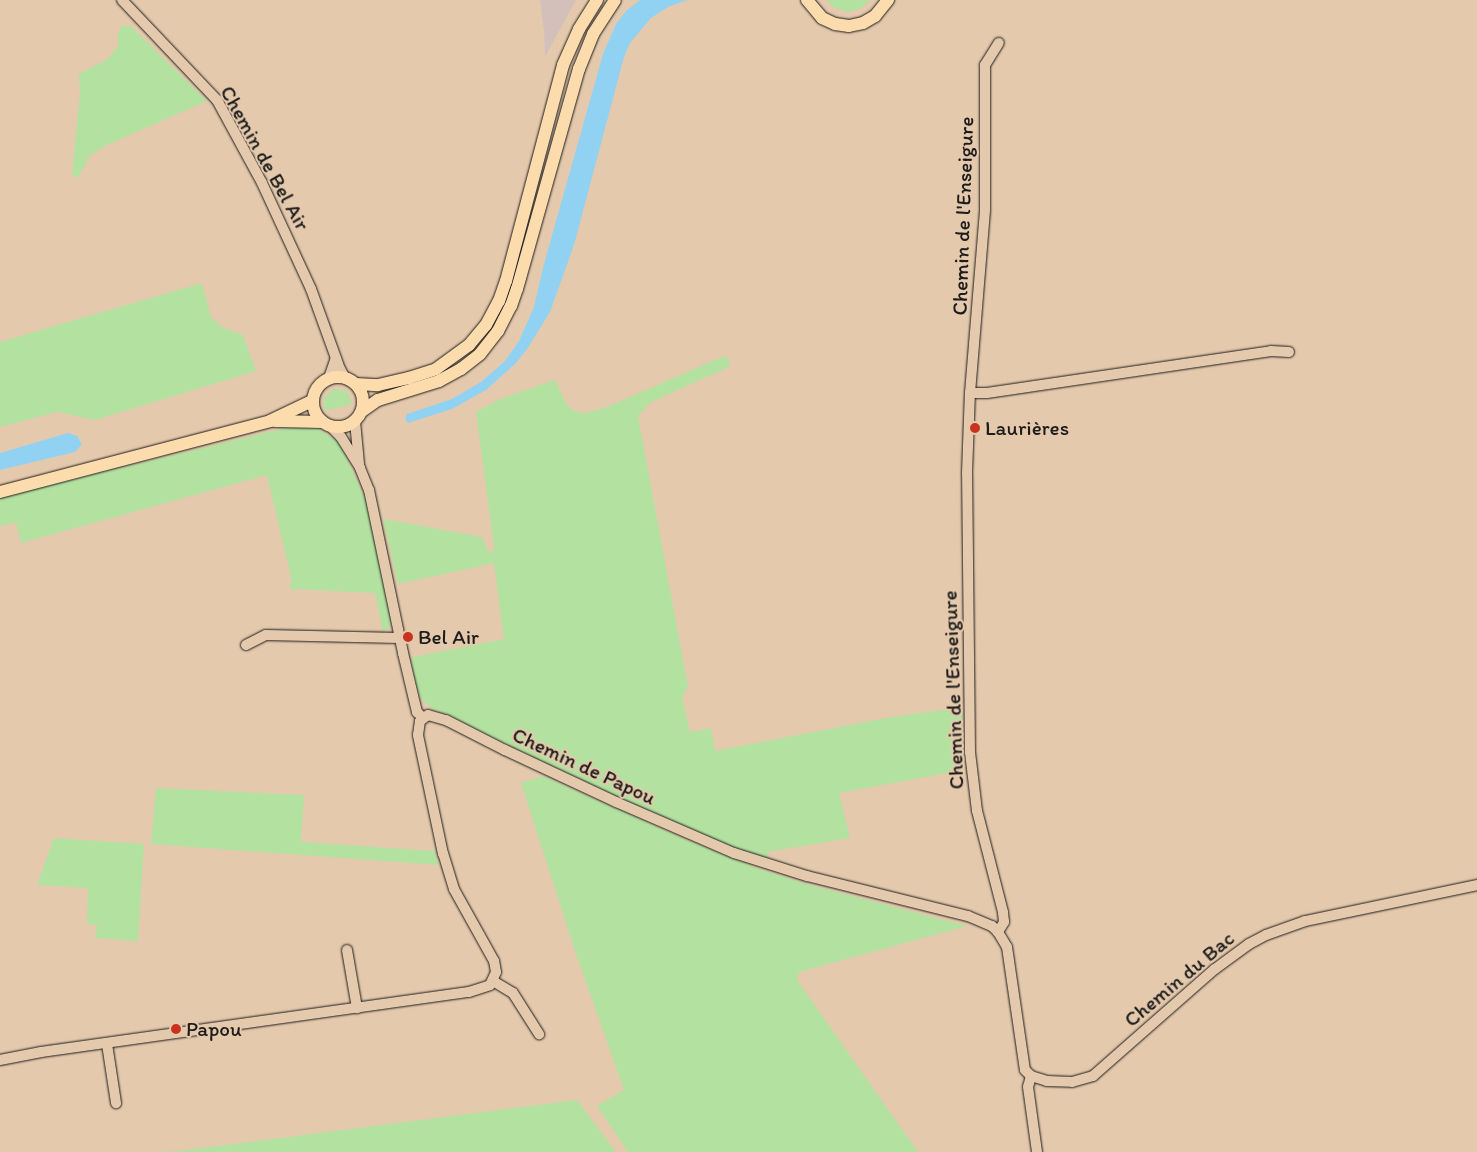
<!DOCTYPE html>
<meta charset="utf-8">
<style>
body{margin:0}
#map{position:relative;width:1477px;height:1152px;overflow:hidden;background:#e5c9ac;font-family:Itim,sans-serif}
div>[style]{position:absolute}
.built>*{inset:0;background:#d4c0bb}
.green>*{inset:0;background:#b3e1a0}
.water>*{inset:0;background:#91d2f3}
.roads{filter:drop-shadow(0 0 1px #1c1c1c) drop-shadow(0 0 1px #1c1c1c)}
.minor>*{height:10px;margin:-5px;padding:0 5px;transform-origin:5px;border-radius:5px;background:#e5c9ac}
.major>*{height:12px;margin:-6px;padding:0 6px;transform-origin:6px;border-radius:6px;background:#fcdcac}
.major>.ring{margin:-6px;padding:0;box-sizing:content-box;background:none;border:12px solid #fcdcac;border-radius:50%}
.dots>*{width:14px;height:14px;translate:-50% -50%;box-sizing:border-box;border:2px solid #e5c9ac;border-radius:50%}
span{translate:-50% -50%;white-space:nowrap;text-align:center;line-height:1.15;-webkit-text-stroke:4px #e5c9ac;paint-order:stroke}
.street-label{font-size:21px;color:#1c1c1c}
.poi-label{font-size:21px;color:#1c1c1c}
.left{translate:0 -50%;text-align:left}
</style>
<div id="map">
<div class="built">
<div style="clip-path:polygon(540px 0,576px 0,545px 57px,544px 32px)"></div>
</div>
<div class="green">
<div style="clip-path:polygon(826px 0,870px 0,860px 9px,847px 12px,835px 8px)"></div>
<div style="clip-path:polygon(121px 26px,131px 26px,207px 101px,109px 144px,90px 155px,78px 178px,72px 174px,80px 93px,79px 74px,108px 59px,118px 46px,118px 33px)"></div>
<div style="clip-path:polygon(202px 283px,211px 317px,222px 327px,243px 335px,256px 371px,95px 420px,57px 412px,0 427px,0 342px)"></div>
<div style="clip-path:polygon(724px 356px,730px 360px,729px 367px,651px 402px,638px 416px,688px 687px,682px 697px,690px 732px,711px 728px,715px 751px,886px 718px,962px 707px,964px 770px,839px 793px,850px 838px,767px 852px,770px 858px,736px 849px,683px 828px,433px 709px,423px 701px,417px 690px,411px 660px,413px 657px,504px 639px,494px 563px,398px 584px,383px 519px,482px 537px,488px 551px,493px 553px,494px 547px,476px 412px,500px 399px,555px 380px,566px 403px,574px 411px,585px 413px,607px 407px)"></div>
<div style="clip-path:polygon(333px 389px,345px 390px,349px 395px,352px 404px,325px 411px,323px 399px)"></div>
<div style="clip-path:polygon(316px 427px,339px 442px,363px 493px,374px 527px,393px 618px,388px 629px,383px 632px,375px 593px,290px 589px,291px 577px,267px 475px,21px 543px,16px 523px,0 526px,0 497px,281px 429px)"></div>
<div style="clip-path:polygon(543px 776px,684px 839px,757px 868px,807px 884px,967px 926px,799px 972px,797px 980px,918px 1152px,628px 1152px,597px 1106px,624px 1090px,575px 951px,521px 783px)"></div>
<div style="clip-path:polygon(156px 788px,304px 795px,301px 842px,435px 851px,438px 865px,151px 844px)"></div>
<div style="clip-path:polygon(54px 838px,144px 844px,138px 941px,95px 938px,97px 925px,87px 924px,88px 888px,37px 885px)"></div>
<div style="clip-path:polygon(577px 1100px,616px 1152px,154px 1152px,179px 1151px)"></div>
</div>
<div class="water">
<div style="clip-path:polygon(640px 0,687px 0,668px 7px,651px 18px,630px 43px,624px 57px,574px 245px,550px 312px,527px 349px,516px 363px,486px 390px,452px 409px,408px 423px,405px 419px,407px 414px,452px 399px,481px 382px,505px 361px,519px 341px,534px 307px,544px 264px,603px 54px,616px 24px,626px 11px)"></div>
<div style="clip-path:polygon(68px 433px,77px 436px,82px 444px,75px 452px,0 470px,0 453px)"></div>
</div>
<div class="roads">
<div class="minor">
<div style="left:122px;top:0;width:138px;rotate:46.5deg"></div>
<div style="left:217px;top:100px;width:94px;rotate:61.5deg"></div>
<div style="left:262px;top:183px;width:117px;rotate:65.2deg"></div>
<div style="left:311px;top:289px;width:85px;rotate:70.1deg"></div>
<div style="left:340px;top:369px;width:10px;rotate:61deg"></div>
<div style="left:329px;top:378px;width:21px;rotate:-71deg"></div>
<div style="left:970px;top:393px;width:17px"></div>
<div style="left:987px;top:393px;width:287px;rotate:-8.4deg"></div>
<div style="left:1271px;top:351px;width:18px;rotate:3deg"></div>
<div style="left:355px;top:421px;width:43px;rotate:84.7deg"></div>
<div style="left:331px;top:427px;width:14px;rotate:45deg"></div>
<div style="left:341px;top:437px;width:36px;rotate:58deg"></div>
<div style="left:360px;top:468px;width:24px;rotate:68deg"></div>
<div style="left:369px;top:490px;width:167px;rotate:78.2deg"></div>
<div style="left:403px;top:653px;width:61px;rotate:76.7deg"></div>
<div style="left:417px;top:712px;width:8px;rotate:45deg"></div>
<div style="left:246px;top:645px;width:22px;rotate:-27deg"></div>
<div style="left:266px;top:635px;width:133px;rotate:1.3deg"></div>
<div style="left:998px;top:932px;width:12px;rotate:-59deg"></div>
<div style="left:1004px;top:922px;width:10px;rotate:-96deg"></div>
<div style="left:1003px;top:912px;width:104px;rotate:-104.4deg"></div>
<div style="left:977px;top:811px;width:59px;rotate:-96.8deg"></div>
<div style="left:970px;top:752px;width:279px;rotate:-90.6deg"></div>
<div style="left:967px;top:473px;width:80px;rotate:-87.9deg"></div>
<div style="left:970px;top:393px;width:185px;rotate:-85.3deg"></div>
<div style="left:985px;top:209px;width:144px;rotate:-90deg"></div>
<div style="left:985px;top:65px;width:26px;rotate:-58deg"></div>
<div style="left:347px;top:950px;width:59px;rotate:80.2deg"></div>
<div style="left:493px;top:981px;width:23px;rotate:31deg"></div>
<div style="left:513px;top:993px;width:49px;rotate:57.6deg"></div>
<div style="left:107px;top:1044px;width:60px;rotate:81.3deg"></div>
<div style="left:0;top:1060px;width:42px;rotate:-11deg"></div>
<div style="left:41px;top:1052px;width:432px;rotate:-8deg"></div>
<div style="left:469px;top:992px;width:22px;rotate:-18deg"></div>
<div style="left:490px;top:985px;width:14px;rotate:-65deg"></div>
<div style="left:496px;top:972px;width:11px;rotate:-100deg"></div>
<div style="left:494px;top:961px;width:82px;rotate:-119.1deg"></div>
<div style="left:454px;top:889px;width:37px;rotate:-107deg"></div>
<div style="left:443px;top:854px;width:122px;rotate:-101.9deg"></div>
<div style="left:418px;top:735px;width:14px;rotate:-82deg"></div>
<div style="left:420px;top:721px;width:10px;rotate:-37deg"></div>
<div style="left:428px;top:715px;width:19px;rotate:16deg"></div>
<div style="left:446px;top:720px;width:66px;rotate:27deg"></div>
<div style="left:505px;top:750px;width:123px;rotate:25.1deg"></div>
<div style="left:616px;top:802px;width:129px;rotate:23.4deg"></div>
<div style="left:734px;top:853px;width:77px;rotate:17.5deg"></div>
<div style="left:807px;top:876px;width:166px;rotate:14deg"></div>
<div style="left:968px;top:916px;width:26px;rotate:23deg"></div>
<div style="left:992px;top:926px;width:8px;rotate:45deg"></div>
<div style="left:998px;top:932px;width:17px;rotate:59deg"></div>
<div style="left:1007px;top:947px;width:124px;rotate:81.7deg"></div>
<div style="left:1025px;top:1070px;width:8px;rotate:45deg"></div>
<div style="left:1031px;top:1076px;width:17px;rotate:17deg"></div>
<div style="left:1047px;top:1081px;width:25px;rotate:2deg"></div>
<div style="left:1072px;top:1082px;width:22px;rotate:-16deg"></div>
<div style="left:1093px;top:1076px;width:162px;rotate:-41.3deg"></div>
<div style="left:1215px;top:969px;width:42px;rotate:-36.3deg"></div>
<div style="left:1249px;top:944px;width:19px;rotate:-28deg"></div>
<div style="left:1266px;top:935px;width:41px;rotate:-19.7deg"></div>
<div style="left:1305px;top:921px;width:176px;rotate:-11.8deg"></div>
<div style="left:1031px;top:1076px;width:11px;rotate:105deg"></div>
<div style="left:1028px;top:1087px;width:66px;rotate:82.1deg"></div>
</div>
<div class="major">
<div style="left:807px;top:0;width:23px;rotate:50deg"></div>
<div style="left:822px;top:18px;width:14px;rotate:25deg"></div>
<div style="left:835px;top:24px;width:14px;rotate:8deg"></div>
<div style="left:849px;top:26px;width:14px;rotate:-12deg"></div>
<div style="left:863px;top:23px;width:14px;rotate:-30deg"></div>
<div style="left:875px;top:16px;width:21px;rotate:-51deg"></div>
<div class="ring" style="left:313px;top:377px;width:38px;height:38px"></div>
<div style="left:356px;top:384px;width:22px;rotate:3deg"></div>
<div style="left:378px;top:385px;width:32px;rotate:-13deg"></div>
<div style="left:409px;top:378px;width:28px;rotate:-18deg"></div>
<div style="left:436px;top:369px;width:41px;rotate:-36deg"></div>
<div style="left:469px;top:345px;width:26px;rotate:-50deg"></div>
<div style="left:486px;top:325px;width:27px;rotate:-62deg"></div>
<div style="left:499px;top:301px;width:21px;rotate:-71deg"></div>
<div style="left:506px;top:281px;width:223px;rotate:-75.2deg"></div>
<div style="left:563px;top:65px;width:39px;rotate:-66deg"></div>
<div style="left:579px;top:29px;width:34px;rotate:-58deg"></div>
<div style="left:362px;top:411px;width:19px;rotate:-35deg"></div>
<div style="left:378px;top:400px;width:64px;rotate:-17.3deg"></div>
<div style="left:439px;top:381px;width:25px;rotate:-29deg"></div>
<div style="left:461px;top:369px;width:24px;rotate:-38deg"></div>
<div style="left:480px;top:354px;width:29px;rotate:-52deg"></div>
<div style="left:498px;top:331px;width:28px;rotate:-63deg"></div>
<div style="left:511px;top:306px;width:18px;rotate:-71deg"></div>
<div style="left:517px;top:289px;width:229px;rotate:-74.3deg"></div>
<div style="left:579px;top:69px;width:38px;rotate:-68deg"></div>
<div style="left:593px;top:34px;width:40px;rotate:-57.1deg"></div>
<div style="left:275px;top:421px;width:47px;rotate:1.2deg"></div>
<div style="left:0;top:492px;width:279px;rotate:-14.7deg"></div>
<div style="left:270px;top:421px;width:47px;rotate:-25.5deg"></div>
</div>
</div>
<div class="dots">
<div style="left:975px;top:428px;background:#c8321e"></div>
<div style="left:408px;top:637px;background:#c8321e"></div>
<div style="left:176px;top:1029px;background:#c8321e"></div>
</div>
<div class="street-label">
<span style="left:265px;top:158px;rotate:61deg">Chemin de Bel Air</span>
<span style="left:963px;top:216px;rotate:-88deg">Chemin de l'Enseigure</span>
<span style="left:953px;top:690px;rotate:-92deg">Chemin de l'Enseigure</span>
<span style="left:584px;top:766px;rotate:25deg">Chemin de Papou</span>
<span style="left:1179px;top:979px;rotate:-40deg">Chemin du Bac</span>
</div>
<div class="poi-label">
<span class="left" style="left:985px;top:428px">Laurières</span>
<span class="left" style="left:418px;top:637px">Bel Air</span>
<span class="left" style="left:186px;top:1029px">Papou</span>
</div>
</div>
